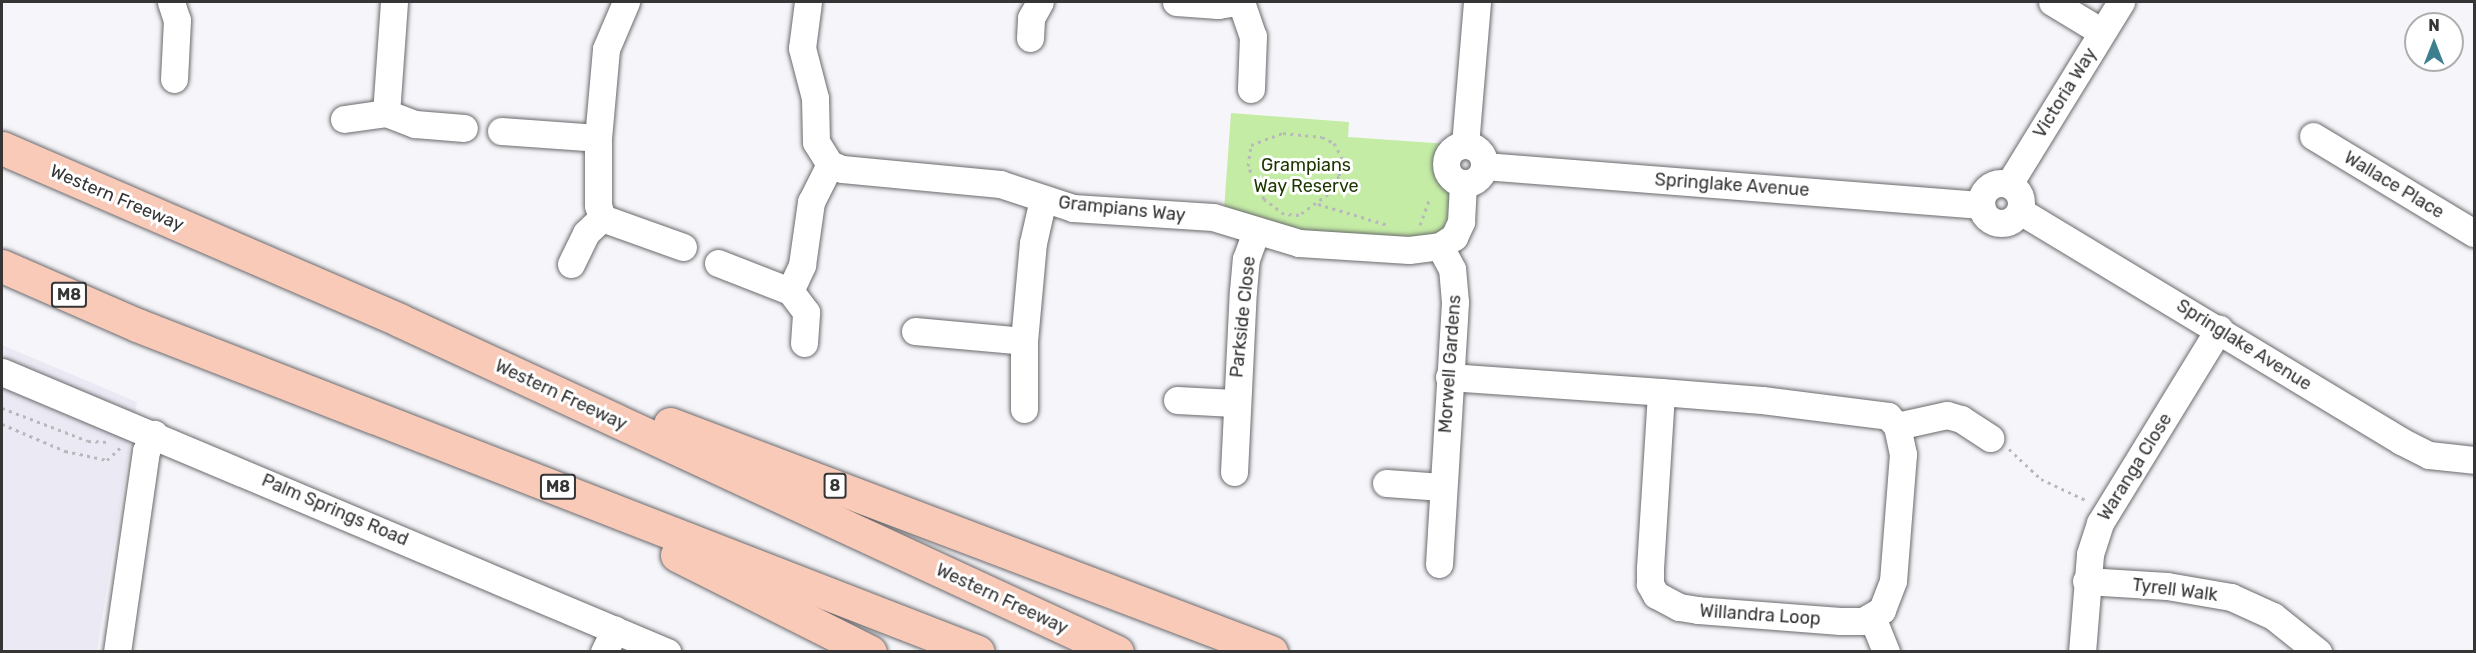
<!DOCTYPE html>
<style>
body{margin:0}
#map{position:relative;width:2476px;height:653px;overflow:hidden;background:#f6f5f9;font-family:Rubik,sans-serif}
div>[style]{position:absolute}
.built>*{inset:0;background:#ebe9f4}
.green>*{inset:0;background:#c4eca5}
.path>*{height:3px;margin-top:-1.5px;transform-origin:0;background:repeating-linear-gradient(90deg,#b9b8bb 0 3px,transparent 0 7.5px)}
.roads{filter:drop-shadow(0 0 2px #6a6a6d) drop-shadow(0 0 2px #6a6a6d)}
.minor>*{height:27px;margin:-13.5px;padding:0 13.5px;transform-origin:13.5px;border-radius:13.5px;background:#fff}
.minor>.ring{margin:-13.5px;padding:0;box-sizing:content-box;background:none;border:27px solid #fff;border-radius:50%}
.highway>*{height:33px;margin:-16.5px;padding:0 16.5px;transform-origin:16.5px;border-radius:16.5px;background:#facab9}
span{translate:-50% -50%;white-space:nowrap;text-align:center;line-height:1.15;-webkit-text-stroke:6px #fff;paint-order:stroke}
.shield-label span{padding:2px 4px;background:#fff;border:2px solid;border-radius:4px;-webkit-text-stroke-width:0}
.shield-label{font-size:16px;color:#353536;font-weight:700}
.street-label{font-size:18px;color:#353536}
.park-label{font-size:18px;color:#1d3600}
.frame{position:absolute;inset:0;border:3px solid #353536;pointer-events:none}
.north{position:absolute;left:2404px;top:12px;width:60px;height:60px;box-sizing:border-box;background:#fff;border:2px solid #aeaeaf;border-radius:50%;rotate:0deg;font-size:16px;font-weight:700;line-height:24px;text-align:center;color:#353536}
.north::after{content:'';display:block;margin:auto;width:21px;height:27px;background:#3c808f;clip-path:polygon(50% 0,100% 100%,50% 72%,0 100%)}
</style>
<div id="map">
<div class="built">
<div style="clip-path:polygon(2px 345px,137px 402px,97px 651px,2px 651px)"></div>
</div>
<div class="green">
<div style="clip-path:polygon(1231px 113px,1349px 122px,1348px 137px,1448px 144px,1438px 164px,1449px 191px,1449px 212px,1444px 228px,1433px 239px,1284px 232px,1224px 210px)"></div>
</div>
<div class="path">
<div style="left:1283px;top:133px;width:39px;rotate:6deg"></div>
<div style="left:1322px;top:137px;width:13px;rotate:27deg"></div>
<div style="left:1334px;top:143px;width:17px;rotate:62deg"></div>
<div style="left:1342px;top:158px;width:18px;rotate:99deg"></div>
<div style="left:1339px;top:176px;width:21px;rotate:121deg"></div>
<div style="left:1328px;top:194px;width:36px;rotate:144deg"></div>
<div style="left:1299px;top:215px;width:15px;rotate:-176deg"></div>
<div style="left:1284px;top:214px;width:25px;rotate:-143deg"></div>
<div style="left:1264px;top:199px;width:37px;rotate:-116deg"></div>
<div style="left:1248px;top:166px;width:21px;rotate:-82deg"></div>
<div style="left:1251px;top:145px;width:34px;rotate:-21deg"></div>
<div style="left:1318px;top:204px;width:73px;rotate:16.7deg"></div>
<div style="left:1420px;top:225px;width:29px;rotate:-70deg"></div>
<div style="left:2px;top:408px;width:92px;rotate:21deg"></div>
<div style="left:88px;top:441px;width:20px;rotate:3deg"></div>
<div style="left:2px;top:424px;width:69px;rotate:23.2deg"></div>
<div style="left:65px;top:451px;width:43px;rotate:12.1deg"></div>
<div style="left:107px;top:460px;width:19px;rotate:-43deg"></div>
<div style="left:2009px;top:449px;width:44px;rotate:43.2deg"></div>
<div style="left:2041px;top:479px;width:52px;rotate:25.1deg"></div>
</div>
<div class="roads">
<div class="minor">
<div style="left:171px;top:2px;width:19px;rotate:72deg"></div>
<div style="left:177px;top:20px;width:59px;rotate:92.9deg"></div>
<div style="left:394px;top:2px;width:111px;rotate:94.1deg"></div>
<div style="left:386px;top:113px;width:31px;rotate:21deg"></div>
<div style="left:415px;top:124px;width:49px;rotate:4.7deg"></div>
<div style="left:626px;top:2px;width:51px;rotate:113.1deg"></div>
<div style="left:606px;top:49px;width:89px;rotate:95.1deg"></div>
<div style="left:598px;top:138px;width:67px;rotate:90deg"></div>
<div style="left:598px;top:205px;width:14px;rotate:73deg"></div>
<div style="left:602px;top:218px;width:86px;rotate:19.7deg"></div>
<div style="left:808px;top:2px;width:46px;rotate:97.4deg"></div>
<div style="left:802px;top:48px;width:52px;rotate:75.4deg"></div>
<div style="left:815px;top:98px;width:44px;rotate:88.7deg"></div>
<div style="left:816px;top:142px;width:26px;rotate:58deg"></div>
<div style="left:830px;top:164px;width:13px;rotate:23deg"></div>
<div style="left:842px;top:169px;width:159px;rotate:5.4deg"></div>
<div style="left:1000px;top:184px;width:77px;rotate:18.2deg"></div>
<div style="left:1073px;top:208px;width:140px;rotate:3.7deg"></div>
<div style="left:1213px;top:217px;width:90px;rotate:16.8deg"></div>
<div style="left:1299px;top:243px;width:110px;rotate:3.6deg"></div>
<div style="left:1409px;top:250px;width:31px;rotate:-7deg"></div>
<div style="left:1176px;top:2px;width:42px;rotate:4.1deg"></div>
<div style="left:1218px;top:5px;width:18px;rotate:-9deg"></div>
<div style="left:1241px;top:2px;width:36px;rotate:71deg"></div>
<div style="left:1253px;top:36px;width:53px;rotate:92.2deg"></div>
<div style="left:2052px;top:2px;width:58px;rotate:31deg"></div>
<div style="left:1030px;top:38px;width:20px;rotate:-87deg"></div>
<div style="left:1031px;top:18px;width:18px;rotate:-61deg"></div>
<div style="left:344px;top:119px;width:42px;rotate:-8.1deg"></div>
<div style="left:501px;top:131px;width:97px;rotate:4.1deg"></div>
<div style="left:2313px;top:136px;width:188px;rotate:31.1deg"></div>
<div style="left:1465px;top:145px;width:144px;rotate:-85.2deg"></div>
<div class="ring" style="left:1446px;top:145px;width:11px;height:11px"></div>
<div style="left:1484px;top:166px;width:499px;rotate:4.5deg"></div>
<div class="ring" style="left:1981px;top:183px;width:13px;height:13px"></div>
<div style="left:2009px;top:184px;width:214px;rotate:-58.4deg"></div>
<div style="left:2020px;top:211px;width:445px;rotate:31.1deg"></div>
<div style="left:2401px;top:441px;width:31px;rotate:27deg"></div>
<div style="left:2429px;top:455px;width:45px;rotate:6.3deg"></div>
<div style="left:718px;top:263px;width:77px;rotate:21.3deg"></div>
<div style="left:571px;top:264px;width:34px;rotate:-64deg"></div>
<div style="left:586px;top:233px;width:22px;rotate:-43deg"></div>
<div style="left:915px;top:331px;width:109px;rotate:5.2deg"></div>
<div style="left:804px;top:343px;width:31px;rotate:-86deg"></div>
<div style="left:806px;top:312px;width:26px;rotate:-127deg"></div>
<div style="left:790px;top:291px;width:29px;rotate:-65deg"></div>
<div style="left:802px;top:265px;width:64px;rotate:-81.9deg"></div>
<div style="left:811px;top:202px;width:42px;rotate:-63.4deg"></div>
<div style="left:2px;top:372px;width:722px;rotate:22.83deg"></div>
<div style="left:1449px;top:377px;width:213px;rotate:4deg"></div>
<div style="left:1661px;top:392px;width:101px;rotate:4.5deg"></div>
<div style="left:1762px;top:400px;width:127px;rotate:7.2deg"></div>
<div style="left:1888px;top:416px;width:13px;rotate:48deg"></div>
<div style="left:1897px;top:426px;width:29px;rotate:78deg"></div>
<div style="left:1903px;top:454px;width:127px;rotate:94.5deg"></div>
<div style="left:1893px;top:581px;width:31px;rotate:111deg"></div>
<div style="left:1882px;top:610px;width:22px;rotate:150deg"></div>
<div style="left:1863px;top:621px;width:23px;rotate:180deg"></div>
<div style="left:1840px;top:621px;width:142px;rotate:-175.6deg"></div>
<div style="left:1698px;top:610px;width:19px;rotate:-171deg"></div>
<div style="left:1679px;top:607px;width:26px;rotate:-152deg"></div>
<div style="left:1656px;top:595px;width:13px;rotate:-119deg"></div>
<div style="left:1650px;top:584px;width:16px;rotate:-90deg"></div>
<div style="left:1650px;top:568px;width:176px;rotate:-86.4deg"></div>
<div style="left:1177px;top:400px;width:57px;rotate:3deg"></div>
<div style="left:1024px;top:409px;width:68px;rotate:-90deg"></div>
<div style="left:1024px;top:341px;width:98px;rotate:-84.8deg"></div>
<div style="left:1033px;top:243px;width:45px;rotate:-77.2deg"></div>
<div style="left:1897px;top:426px;width:51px;rotate:-12.4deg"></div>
<div style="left:1947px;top:415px;width:15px;rotate:16deg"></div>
<div style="left:1961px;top:419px;width:35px;rotate:33deg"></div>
<div style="left:1234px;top:472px;width:181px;rotate:-87.2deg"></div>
<div style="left:1243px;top:291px;width:32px;rotate:-85deg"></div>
<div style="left:1246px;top:259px;width:29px;rotate:-70deg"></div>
<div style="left:1386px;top:483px;width:57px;rotate:4deg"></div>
<div style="left:1439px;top:564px;width:262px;rotate:-86.5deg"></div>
<div style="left:1455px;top:302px;width:33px;rotate:-95deg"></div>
<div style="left:1452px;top:269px;width:26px;rotate:-118deg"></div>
<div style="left:1440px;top:246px;width:17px;rotate:-33deg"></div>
<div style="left:1454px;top:237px;width:17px;rotate:-65deg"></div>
<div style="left:1461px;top:222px;width:39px;rotate:-87deg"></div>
<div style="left:2086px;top:581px;width:81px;rotate:3.5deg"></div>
<div style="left:2167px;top:586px;width:65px;rotate:9.8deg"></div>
<div style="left:2231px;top:597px;width:46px;rotate:24.3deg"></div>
<div style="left:2273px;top:616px;width:58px;rotate:38.7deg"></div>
<div style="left:1872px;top:617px;width:38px;rotate:68deg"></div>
<div style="left:117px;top:652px;width:203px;rotate:-81.8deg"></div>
<div style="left:146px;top:451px;width:19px;rotate:-65deg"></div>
<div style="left:604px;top:652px;width:25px;rotate:-64deg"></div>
<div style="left:2082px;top:652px;width:98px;rotate:-85.3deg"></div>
<div style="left:2090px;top:554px;width:33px;rotate:-72deg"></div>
<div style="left:2100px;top:523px;width:228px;rotate:-58.5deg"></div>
</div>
<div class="highway">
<div style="left:2px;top:148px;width:433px;rotate:23.4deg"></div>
<div style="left:399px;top:320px;width:791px;rotate:24.82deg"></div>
<div style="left:2px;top:266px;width:147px;rotate:23.6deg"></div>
<div style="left:137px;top:325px;width:902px;rotate:21.25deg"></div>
<div style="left:670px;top:424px;width:643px;rotate:20.78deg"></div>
<div style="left:677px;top:555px;width:216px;rotate:26.7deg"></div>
</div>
</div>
<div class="shield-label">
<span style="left:69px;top:295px">M8</span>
<span style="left:835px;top:486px">8</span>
<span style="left:558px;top:487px">M8</span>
</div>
<div class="street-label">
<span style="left:2065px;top:93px;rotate:-58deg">Victoria Way</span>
<span style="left:1732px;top:185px;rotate:4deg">Springlake Avenue</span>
<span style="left:2394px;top:185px;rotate:31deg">Wallace Place</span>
<span style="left:117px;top:198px;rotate:23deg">Western Freeway</span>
<span style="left:1122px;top:209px;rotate:6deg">Grampians Way</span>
<span style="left:1243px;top:317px;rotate:-84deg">Parkside Close</span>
<span style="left:2244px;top:345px;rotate:32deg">Springlake Avenue</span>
<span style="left:1450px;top:364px;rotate:-86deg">Morwell Gardens</span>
<span style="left:561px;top:395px;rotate:25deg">Western Freeway</span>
<span style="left:2135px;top:467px;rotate:-58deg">Waranga Close</span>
<span style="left:335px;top:510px;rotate:23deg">Palm Springs Road</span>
<span style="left:2175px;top:590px;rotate:7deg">Tyrell Walk</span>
<span style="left:1002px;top:599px;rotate:25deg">Western Freeway</span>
<span style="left:1760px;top:615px;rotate:4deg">Willandra Loop</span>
</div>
<div class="park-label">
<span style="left:1306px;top:176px">Grampians<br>Way Reserve</span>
</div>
<div class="frame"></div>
<div class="north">N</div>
</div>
